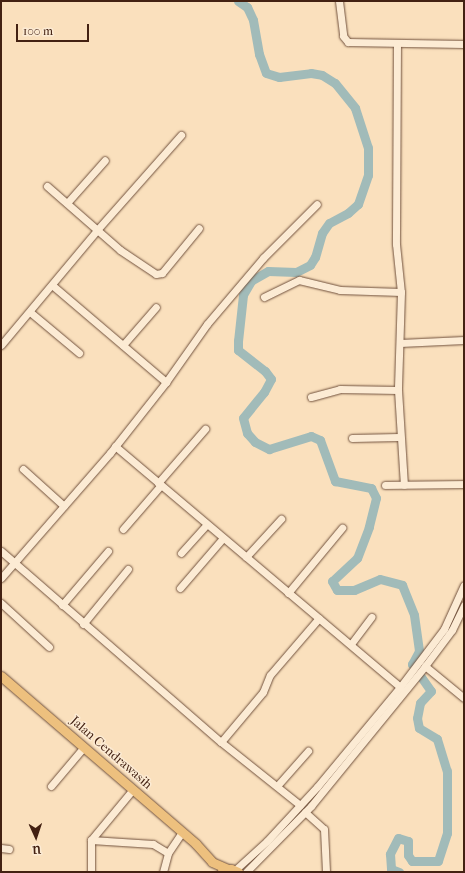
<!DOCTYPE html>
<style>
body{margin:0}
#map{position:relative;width:465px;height:873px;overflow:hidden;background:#fae0bd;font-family:"IM FELL French Canon",serif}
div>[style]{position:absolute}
.river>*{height:9px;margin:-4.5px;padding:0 4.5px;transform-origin:4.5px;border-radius:4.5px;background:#a1bbb9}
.roads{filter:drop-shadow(0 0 1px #71513d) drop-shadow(0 0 1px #71513d)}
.minor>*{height:7px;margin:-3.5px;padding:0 3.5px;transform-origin:3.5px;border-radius:3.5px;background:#fcebd4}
.major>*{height:9px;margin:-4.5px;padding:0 4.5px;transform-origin:4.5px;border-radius:4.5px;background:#edc07e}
span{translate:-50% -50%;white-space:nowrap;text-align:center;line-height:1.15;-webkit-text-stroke:3px #fcebd4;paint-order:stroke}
.street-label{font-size:13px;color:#432112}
.frame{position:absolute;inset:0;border:2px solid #432112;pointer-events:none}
.north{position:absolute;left:16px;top:817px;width:40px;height:40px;-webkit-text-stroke:3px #fcebd4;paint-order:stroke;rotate:177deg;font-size:11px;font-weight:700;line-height:16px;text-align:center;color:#432112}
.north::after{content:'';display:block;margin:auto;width:14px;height:18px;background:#432112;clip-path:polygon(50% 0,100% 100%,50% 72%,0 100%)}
.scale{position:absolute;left:16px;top:24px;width:73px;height:18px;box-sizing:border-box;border:2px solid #432112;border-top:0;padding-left:5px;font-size:12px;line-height:14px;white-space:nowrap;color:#432112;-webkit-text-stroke:3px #fcebd4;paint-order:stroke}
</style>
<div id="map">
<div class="river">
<div style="left:238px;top:1px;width:11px;rotate:34deg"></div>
<div style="left:247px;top:7px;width:14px;rotate:65deg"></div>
<div style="left:253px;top:20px;width:35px;rotate:80deg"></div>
<div style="left:259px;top:54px;width:20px;rotate:70deg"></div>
<div style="left:266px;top:73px;width:14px;rotate:17deg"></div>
<div style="left:279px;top:77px;width:32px;rotate:-7deg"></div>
<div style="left:311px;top:73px;width:11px;rotate:10deg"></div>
<div style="left:322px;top:75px;width:15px;rotate:32deg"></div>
<div style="left:335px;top:83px;width:32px;rotate:51deg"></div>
<div style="left:355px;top:108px;width:42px;rotate:72deg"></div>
<div style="left:368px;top:148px;width:27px;rotate:90deg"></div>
<div style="left:368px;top:175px;width:31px;rotate:109deg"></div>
<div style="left:358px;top:204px;width:13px;rotate:138deg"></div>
<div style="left:348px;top:213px;width:21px;rotate:152deg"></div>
<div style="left:329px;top:223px;width:12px;rotate:125deg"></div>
<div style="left:322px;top:233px;width:25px;rotate:106deg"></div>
<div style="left:315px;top:257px;width:9px;rotate:122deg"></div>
<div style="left:310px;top:265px;width:16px;rotate:153deg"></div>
<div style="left:296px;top:272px;width:28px;rotate:-178deg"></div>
<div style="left:268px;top:271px;width:20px;rotate:150deg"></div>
<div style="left:251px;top:281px;width:16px;rotate:120deg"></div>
<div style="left:243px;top:295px;width:46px;rotate:96.2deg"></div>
<div style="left:238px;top:341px;width:9px;rotate:90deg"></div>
<div style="left:238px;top:350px;width:34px;rotate:38deg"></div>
<div style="left:265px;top:371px;width:10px;rotate:53deg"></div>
<div style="left:271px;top:379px;width:15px;rotate:118deg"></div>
<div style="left:264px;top:392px;width:33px;rotate:129deg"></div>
<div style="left:243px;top:418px;width:16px;rotate:75deg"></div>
<div style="left:247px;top:433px;width:12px;rotate:48deg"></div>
<div style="left:255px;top:442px;width:16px;rotate:27deg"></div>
<div style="left:269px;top:449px;width:44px;rotate:-17.2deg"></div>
<div style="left:311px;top:436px;width:10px;rotate:24deg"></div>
<div style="left:320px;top:440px;width:44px;rotate:69.9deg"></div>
<div style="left:335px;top:481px;width:37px;rotate:11deg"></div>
<div style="left:371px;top:488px;width:11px;rotate:63deg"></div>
<div style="left:376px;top:498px;width:30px;rotate:104deg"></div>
<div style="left:369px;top:527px;width:33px;rotate:111deg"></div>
<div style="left:357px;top:558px;width:34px;rotate:137deg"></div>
<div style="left:332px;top:581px;width:10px;rotate:61deg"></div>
<div style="left:337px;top:590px;width:17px"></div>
<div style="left:354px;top:590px;width:28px;rotate:-23deg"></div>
<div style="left:380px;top:579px;width:23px;rotate:15deg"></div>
<div style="left:402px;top:585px;width:32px;rotate:68deg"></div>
<div style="left:414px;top:615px;width:36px;rotate:82deg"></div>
<div style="left:419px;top:651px;width:15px;rotate:118deg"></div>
<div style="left:412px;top:664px;width:33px;rotate:55deg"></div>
<div style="left:431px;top:691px;width:16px;rotate:133deg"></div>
<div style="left:420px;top:703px;width:15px;rotate:101deg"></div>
<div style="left:417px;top:718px;width:10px;rotate:79deg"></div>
<div style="left:419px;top:728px;width:21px;rotate:31deg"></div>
<div style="left:437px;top:739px;width:34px;rotate:73deg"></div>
<div style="left:447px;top:771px;width:62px;rotate:90deg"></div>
<div style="left:447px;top:833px;width:29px;rotate:108deg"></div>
<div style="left:438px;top:861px;width:26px;rotate:180deg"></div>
<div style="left:412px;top:861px;width:7px;rotate:-124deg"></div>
<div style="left:408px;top:855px;width:14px;rotate:-90deg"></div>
<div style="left:408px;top:841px;width:10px;rotate:-163deg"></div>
<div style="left:398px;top:838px;width:18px;rotate:117deg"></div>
<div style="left:390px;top:854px;width:15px;rotate:86deg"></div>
<div style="left:391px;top:869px;width:9px;rotate:21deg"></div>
</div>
<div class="roads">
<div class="minor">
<div style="left:339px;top:1px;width:35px;rotate:83deg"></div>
<div style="left:343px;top:36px;width:8px;rotate:50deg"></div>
<div style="left:348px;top:42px;width:116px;rotate:1deg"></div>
<div style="left:397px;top:43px;width:201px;rotate:90.3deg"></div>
<div style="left:396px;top:244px;width:48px;rotate:84.1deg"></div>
<div style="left:401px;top:292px;width:98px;rotate:91.8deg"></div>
<div style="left:398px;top:390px;width:95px;rotate:86.4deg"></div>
<div style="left:47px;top:186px;width:97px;rotate:41.2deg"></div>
<div style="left:120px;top:250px;width:43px;rotate:33.7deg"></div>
<div style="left:156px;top:274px;width:6px;rotate:-9deg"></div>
<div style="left:162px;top:273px;width:58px;rotate:-50.6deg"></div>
<div style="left:67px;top:203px;width:57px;rotate:-48.5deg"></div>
<div style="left:52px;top:285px;width:150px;rotate:40.4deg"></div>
<div style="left:264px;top:297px;width:39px;rotate:-26deg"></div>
<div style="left:299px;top:280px;width:42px;rotate:13.7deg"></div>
<div style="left:340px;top:290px;width:61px;rotate:1.9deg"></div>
<div style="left:30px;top:312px;width:64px;rotate:39.9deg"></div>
<div style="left:400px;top:343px;width:64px;rotate:-2.7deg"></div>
<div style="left:1px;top:345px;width:150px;rotate:-50.1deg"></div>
<div style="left:97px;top:230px;width:127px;rotate:-48.5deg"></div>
<div style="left:123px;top:345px;width:50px;rotate:-49deg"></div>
<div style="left:311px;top:397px;width:30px;rotate:-15deg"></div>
<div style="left:340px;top:389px;width:58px;rotate:1deg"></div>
<div style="left:352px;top:438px;width:47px;rotate:-1.2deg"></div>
<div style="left:115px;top:446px;width:373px;rotate:40.2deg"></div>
<div style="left:23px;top:469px;width:55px;rotate:42.1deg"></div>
<div style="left:158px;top:483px;width:72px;rotate:-49deg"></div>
<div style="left:385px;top:485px;width:79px;rotate:-0.7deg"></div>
<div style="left:123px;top:529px;width:58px;rotate:-49.2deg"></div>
<div style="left:1px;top:551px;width:291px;rotate:41deg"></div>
<div style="left:221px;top:742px;width:101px;rotate:38.6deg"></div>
<div style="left:181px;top:553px;width:38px;rotate:-48deg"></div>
<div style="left:246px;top:557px;width:52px;rotate:-47.4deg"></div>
<div style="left:1px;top:578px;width:166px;rotate:-48.9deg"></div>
<div style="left:110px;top:453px;width:90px;rotate:-51.7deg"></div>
<div style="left:166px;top:382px;width:71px;rotate:-54.7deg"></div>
<div style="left:207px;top:324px;width:87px;rotate:-49.7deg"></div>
<div style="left:263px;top:258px;width:76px;rotate:-45deg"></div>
<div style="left:180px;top:588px;width:66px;rotate:-49.3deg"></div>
<div style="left:288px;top:593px;width:85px;rotate:-50.3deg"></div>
<div style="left:1px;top:603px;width:65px;rotate:42.5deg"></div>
<div style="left:62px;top:605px;width:71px;rotate:-49.6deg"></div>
<div style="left:83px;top:624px;width:71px;rotate:-50.7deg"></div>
<div style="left:351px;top:644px;width:34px;rotate:-53deg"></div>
<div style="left:425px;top:666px;width:50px;rotate:39.4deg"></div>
<div style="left:221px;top:742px;width:65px;rotate:-50deg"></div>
<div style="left:263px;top:692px;width:18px;rotate:-68deg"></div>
<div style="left:270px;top:675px;width:75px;rotate:-49.3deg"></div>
<div style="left:51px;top:786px;width:51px;rotate:-49.8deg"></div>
<div style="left:277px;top:786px;width:47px;rotate:-48.5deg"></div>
<div style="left:305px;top:812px;width:25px;rotate:42deg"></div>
<div style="left:324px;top:829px;width:43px;rotate:87.3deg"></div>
<div style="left:91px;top:840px;width:62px;rotate:3.7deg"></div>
<div style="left:153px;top:844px;width:17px;rotate:31deg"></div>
<div style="left:1px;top:848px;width:8px;rotate:7deg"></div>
<div style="left:235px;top:870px;width:43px;rotate:-42.2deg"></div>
<div style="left:267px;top:841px;width:74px;rotate:-47.2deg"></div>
<div style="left:317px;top:787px;width:130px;rotate:-50.3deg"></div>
<div style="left:400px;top:687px;width:73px;rotate:-52.8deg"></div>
<div style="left:444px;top:629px;width:48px;rotate:-65.6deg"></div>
<div style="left:91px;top:872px;width:32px;rotate:-90deg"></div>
<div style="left:91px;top:840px;width:61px;rotate:-50.3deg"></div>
<div style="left:163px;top:872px;width:20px;rotate:-75deg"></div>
<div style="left:168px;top:853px;width:25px;rotate:-56deg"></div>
<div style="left:246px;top:872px;width:93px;rotate:-45.4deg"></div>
<div style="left:311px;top:806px;width:181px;rotate:-50.8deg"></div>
<div style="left:425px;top:666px;width:45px;rotate:-53.1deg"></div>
<div style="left:452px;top:630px;width:28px;rotate:-64deg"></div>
</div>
<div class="major">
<div style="left:1px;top:676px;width:257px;rotate:40.7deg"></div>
<div style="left:196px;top:844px;width:24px;rotate:48deg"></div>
<div style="left:212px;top:862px;width:17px;rotate:24deg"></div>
<div style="left:222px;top:871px;width:9px;rotate:-13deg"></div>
<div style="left:231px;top:869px;width:8px;rotate:23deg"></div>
</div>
</div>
<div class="street-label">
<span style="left:111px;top:753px;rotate:41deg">Jalan Cendrawasih</span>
</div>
<div class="frame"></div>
<div class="north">U</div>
<div class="scale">100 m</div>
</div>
